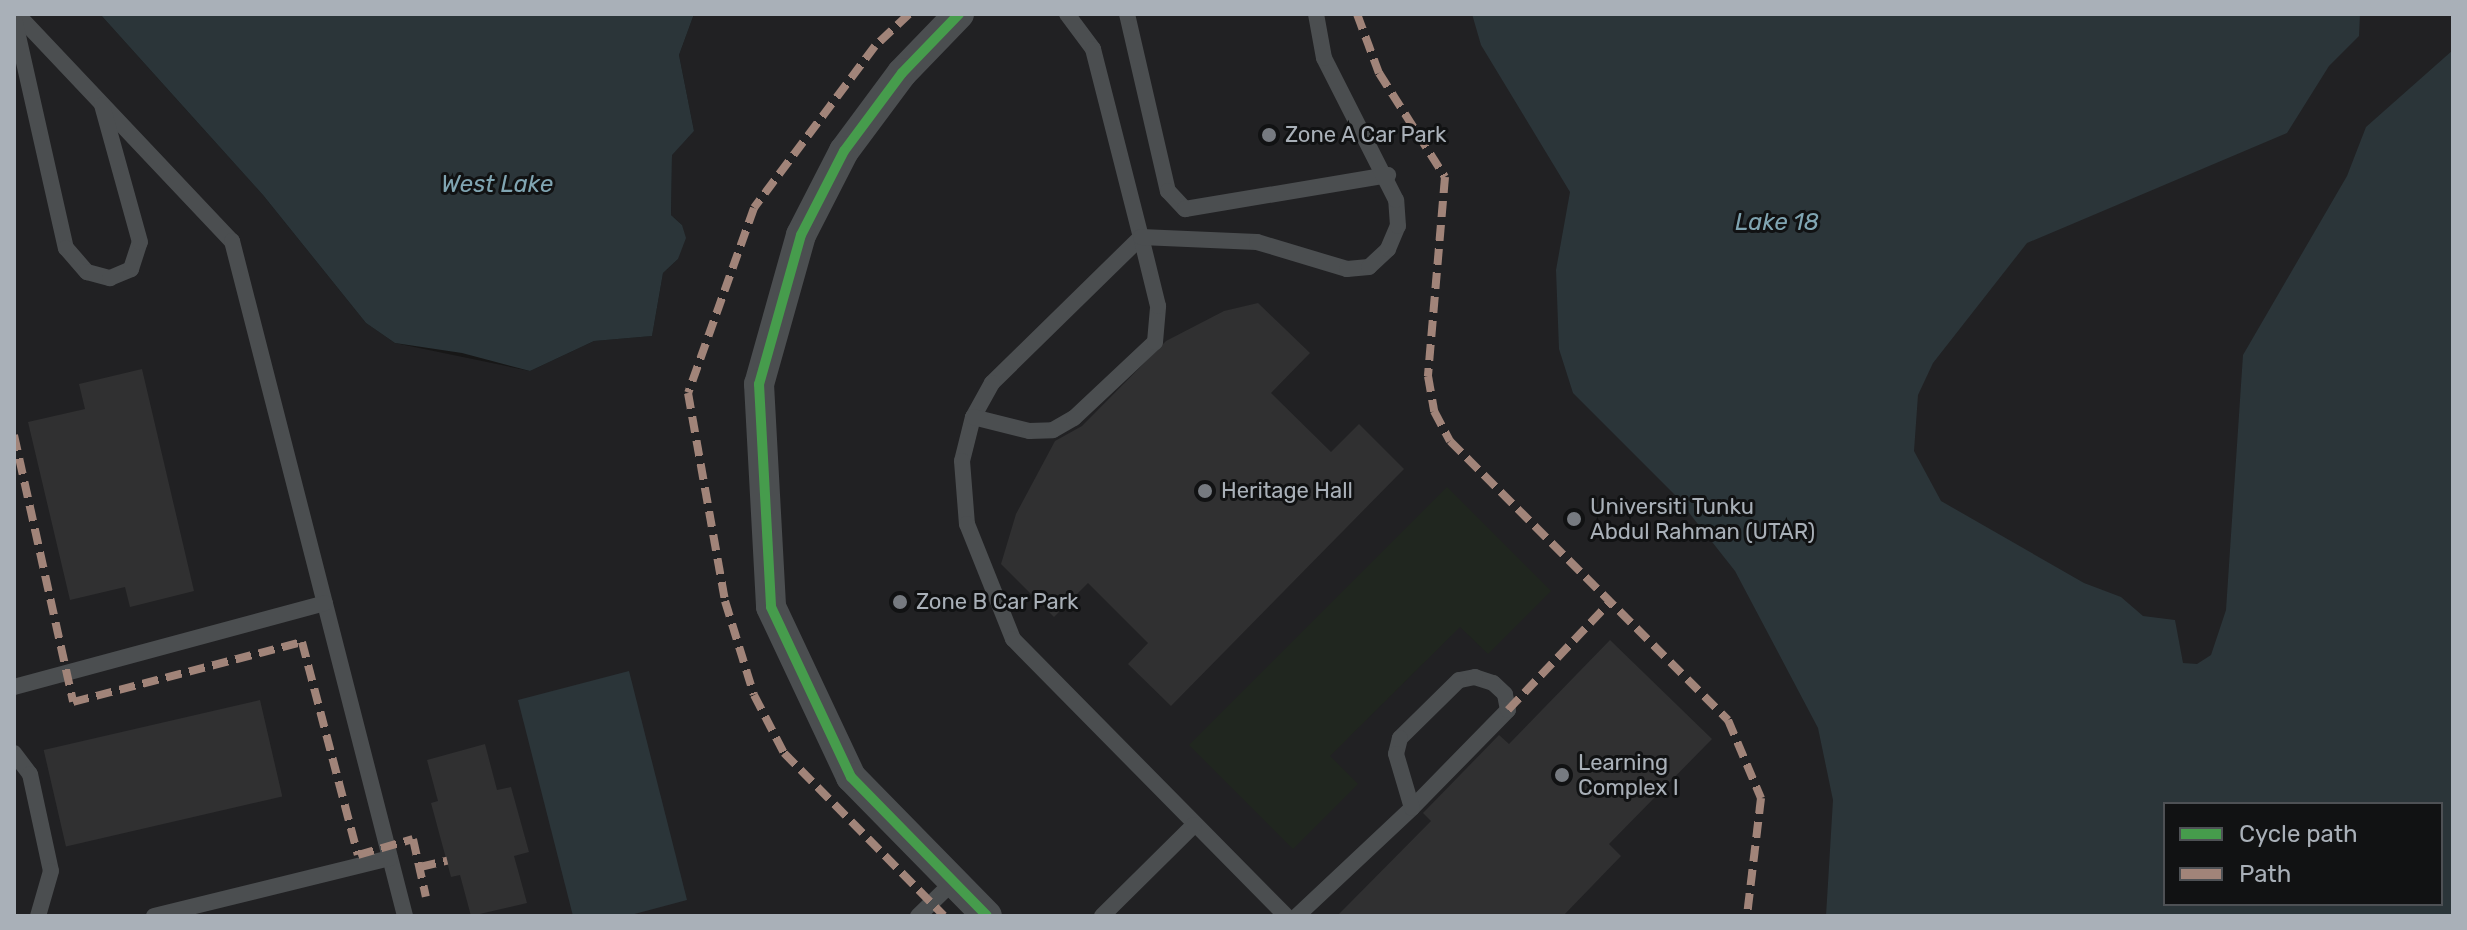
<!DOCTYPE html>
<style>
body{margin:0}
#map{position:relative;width:2467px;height:930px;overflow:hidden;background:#171717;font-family:Rubik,sans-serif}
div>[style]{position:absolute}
.built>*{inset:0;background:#212123}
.green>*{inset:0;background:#20261f}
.water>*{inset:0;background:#2b3539}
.building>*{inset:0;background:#303031;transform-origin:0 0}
.lane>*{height:16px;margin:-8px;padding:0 8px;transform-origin:8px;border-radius:8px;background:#4b4e50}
.street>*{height:30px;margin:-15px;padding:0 15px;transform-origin:15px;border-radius:15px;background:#4b4e50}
.quiet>*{height:8px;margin-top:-4px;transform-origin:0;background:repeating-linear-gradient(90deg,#a18479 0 16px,transparent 0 24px)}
.cycleway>*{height:10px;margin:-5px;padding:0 5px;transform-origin:5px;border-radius:5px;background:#469c4c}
.dots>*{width:22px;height:22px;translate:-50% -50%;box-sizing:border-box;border:4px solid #111213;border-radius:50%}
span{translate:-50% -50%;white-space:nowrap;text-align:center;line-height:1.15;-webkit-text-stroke:6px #111213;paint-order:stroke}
.poi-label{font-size:22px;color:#a9b0b8}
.left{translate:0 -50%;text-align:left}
.water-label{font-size:24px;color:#80a5b2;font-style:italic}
.frame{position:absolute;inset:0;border:16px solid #a9b0b8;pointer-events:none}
.legend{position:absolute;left:2163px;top:802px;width:280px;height:104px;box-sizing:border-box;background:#111213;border:2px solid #4e5155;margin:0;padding:10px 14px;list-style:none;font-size:24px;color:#a9b0b8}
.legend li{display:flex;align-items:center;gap:16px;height:40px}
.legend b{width:40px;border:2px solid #4e5155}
</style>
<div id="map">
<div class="built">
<div style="clip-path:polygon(evenodd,14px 14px,100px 14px,263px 195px,366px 323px,395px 343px,530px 371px,594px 341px,652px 336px,663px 273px,678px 259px,682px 225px,671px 215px,672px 154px,694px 131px,679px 55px,694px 14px,2453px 14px,2453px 916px,14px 916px,14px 14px,2165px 804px,2441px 804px,2441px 904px,2165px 904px,2165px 804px)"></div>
</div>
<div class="green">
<div style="clip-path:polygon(1447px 487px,1551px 591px,1488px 654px,1460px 627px,1330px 756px,1358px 784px,1293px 849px,1189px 745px)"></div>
</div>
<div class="water">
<div style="clip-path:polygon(100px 14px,694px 14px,679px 55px,694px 131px,672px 155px,671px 215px,682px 225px,686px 238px,678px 259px,663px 273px,652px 336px,594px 341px,530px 371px,462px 353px,395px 343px,366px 323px,263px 195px)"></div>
<div style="clip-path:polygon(evenodd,1472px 14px,2360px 14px,2359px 36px,2329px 66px,2287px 133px,2027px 243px,1933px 363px,1918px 395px,1914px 451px,1941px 501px,2084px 583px,2121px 597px,2143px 616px,2175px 620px,2183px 663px,2197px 664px,2211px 655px,2226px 610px,2243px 355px,2347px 176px,2366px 127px,2453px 50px,2453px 916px,1826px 916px,1833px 800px,1818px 728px,1735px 571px,1675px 495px,1573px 393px,1559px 349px,1556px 270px,1570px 192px,1481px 45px,1472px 14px,2165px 804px,2441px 804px,2441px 904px,2165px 904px,2165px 804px)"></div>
<div style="clip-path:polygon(629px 671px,687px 900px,627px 916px,573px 916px,518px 700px)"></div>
</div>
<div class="building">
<div style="clip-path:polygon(1258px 303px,1310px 353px,1271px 393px,1331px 452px,1359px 424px,1404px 469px,1171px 706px,1128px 664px,1148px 643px,1088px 583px,1054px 617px,1001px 564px,1016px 514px,1055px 441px,1082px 426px,1166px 341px,1224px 311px)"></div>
<div style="clip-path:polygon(142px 369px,194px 591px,130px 607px,125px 587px,70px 600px,28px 422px,85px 409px,79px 384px)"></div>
<div style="clip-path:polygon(1610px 640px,1712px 739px,1609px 844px,1621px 856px,1563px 916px,1337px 916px,1431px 821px,1423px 813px,1499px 735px,1509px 744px)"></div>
<div style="left:260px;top:700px;width:99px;height:222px;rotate:77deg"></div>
<div style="clip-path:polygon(485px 744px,497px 790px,511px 787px,529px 852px,514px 856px,527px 903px,471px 916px,460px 875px,451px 877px,431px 803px,438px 801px,427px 760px)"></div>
</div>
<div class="lane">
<div style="left:17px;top:14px;width:313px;rotate:46.6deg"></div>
<div style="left:232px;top:241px;width:697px;rotate:75.62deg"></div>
<div style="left:1067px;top:14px;width:44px;rotate:53.4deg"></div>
<div style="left:1093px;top:49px;width:194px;rotate:75.7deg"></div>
<div style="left:1141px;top:237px;width:209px;rotate:135.6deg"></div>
<div style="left:992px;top:383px;width:39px;rotate:119deg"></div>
<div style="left:973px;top:417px;width:45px;rotate:104deg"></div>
<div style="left:962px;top:461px;width:63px;rotate:85.5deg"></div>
<div style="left:967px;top:524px;width:124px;rotate:68.2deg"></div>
<div style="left:1013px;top:639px;width:389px;rotate:45.4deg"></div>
<div style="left:1127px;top:14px;width:182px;rotate:77deg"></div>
<div style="left:1168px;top:191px;width:25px;rotate:47deg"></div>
<div style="left:1185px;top:209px;width:206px;rotate:-9.5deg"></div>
<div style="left:14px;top:18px;width:236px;rotate:77.3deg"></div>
<div style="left:66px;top:248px;width:32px;rotate:49deg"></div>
<div style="left:87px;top:272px;width:24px;rotate:15deg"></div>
<div style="left:110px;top:278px;width:23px;rotate:-23deg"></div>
<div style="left:131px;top:269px;width:28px;rotate:-72deg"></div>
<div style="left:140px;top:242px;width:142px;rotate:-105.5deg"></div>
<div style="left:973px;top:417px;width:58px;rotate:14deg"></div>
<div style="left:1029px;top:431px;width:24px;rotate:-2deg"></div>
<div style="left:1053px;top:430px;width:24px;rotate:-30deg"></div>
<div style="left:1074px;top:418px;width:111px;rotate:-43.2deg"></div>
<div style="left:1155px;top:342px;width:36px;rotate:-85deg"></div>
<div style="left:1158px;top:306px;width:71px;rotate:-103.8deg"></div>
<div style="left:1141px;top:237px;width:116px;rotate:2.5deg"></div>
<div style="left:1257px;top:242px;width:94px;rotate:16.7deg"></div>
<div style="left:1347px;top:269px;width:22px;rotate:-5deg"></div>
<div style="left:1369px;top:267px;width:26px;rotate:-43deg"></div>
<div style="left:1388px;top:249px;width:25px;rotate:-67deg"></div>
<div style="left:1398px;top:226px;width:26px;rotate:-94deg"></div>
<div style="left:1396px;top:200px;width:159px;rotate:-116.9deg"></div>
<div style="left:1324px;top:58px;width:45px;rotate:-100.3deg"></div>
<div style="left:14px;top:687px;width:322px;rotate:-15.1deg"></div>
<div style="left:14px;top:753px;width:26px;rotate:53deg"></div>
<div style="left:30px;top:774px;width:99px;rotate:77.8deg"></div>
<div style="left:51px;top:871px;width:47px;rotate:106.1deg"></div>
<div style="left:154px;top:916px;width:243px;rotate:-13.8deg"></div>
<div style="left:918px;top:916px;width:47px;rotate:-44.1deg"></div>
<div style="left:1102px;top:916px;width:129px;rotate:-44.7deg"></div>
<div style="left:1297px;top:916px;width:158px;rotate:-43.2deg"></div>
<div style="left:1412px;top:808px;width:137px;rotate:-45.6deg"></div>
<div style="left:1508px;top:710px;width:16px;rotate:-101deg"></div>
<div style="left:1505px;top:694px;width:16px;rotate:-137deg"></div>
<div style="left:1493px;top:683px;width:19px;rotate:-162deg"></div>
<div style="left:1475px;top:677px;width:16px;rotate:169deg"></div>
<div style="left:1459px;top:680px;width:83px;rotate:135.5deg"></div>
<div style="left:1400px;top:738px;width:16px;rotate:104deg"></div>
<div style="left:1396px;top:754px;width:56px;rotate:73.5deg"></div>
</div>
<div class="street">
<div style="left:959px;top:14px;width:82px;rotate:134deg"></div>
<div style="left:902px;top:73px;width:97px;rotate:126.6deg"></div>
<div style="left:844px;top:151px;width:94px;rotate:117.1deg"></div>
<div style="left:801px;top:235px;width:155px;rotate:105.7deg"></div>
<div style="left:759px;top:384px;width:223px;rotate:86.9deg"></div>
<div style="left:771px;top:607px;width:188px;rotate:64.8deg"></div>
<div style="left:851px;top:777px;width:194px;rotate:45.6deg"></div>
</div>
<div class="quiet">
<div style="left:909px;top:14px;width:47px;rotate:136.7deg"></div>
<div style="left:875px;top:46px;width:202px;rotate:126.8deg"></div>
<div style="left:754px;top:208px;width:196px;rotate:109.6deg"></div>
<div style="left:688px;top:393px;width:211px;rotate:79.9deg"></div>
<div style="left:725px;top:601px;width:98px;rotate:72.9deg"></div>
<div style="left:754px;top:695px;width:65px;rotate:62.7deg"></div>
<div style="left:784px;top:753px;width:228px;rotate:45.5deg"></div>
<div style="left:1357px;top:14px;width:63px;rotate:69.6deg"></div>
<div style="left:1379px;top:73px;width:123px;rotate:57.6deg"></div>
<div style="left:1445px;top:177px;width:200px;rotate:94.9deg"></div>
<div style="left:1428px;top:376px;width:36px;rotate:80deg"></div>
<div style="left:1434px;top:411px;width:34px;rotate:62deg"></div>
<div style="left:1450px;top:441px;width:394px;rotate:45.1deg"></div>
<div style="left:1728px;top:720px;width:85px;rotate:67.1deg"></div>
<div style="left:1761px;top:798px;width:119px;rotate:96.8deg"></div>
<div style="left:14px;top:435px;width:273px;rotate:77.5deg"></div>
<div style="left:73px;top:702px;width:237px;rotate:-14.7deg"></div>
<div style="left:302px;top:642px;width:220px;rotate:75.3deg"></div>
<div style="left:358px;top:855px;width:57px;rotate:-16.2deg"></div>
<div style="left:413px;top:839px;width:59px;rotate:77.4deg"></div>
<div style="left:1508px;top:710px;width:149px;rotate:-46.6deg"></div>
<div style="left:420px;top:867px;width:28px;rotate:-13deg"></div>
</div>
<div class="cycleway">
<div style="left:959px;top:14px;width:82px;rotate:134deg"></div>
<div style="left:902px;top:73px;width:97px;rotate:126.6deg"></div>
<div style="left:844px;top:151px;width:94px;rotate:117.1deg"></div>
<div style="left:801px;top:235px;width:155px;rotate:105.7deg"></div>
<div style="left:759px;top:384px;width:223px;rotate:86.9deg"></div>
<div style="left:771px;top:607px;width:188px;rotate:64.8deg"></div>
<div style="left:851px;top:777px;width:194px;rotate:45.6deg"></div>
</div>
<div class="dots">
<div style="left:1269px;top:135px;background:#767a80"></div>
<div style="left:1205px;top:491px;background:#767a80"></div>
<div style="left:1574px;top:519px;background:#767a80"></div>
<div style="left:900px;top:602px;background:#767a80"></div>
<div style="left:1562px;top:775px;background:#767a80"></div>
</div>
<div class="poi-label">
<span class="left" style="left:1285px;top:135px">Zone A Car Park</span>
<span class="left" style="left:1221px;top:491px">Heritage Hall</span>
<span class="left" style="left:1590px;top:519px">Universiti Tunku<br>Abdul Rahman (UTAR)</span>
<span class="left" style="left:916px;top:602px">Zone B Car Park</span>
<span class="left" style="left:1578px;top:775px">Learning<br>Complex I</span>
</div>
<div class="water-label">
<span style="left:497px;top:185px">West Lake</span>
<span style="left:1777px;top:223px">Lake 18</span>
</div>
<div class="frame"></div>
<ul class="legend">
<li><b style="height:10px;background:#469c4c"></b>Cycle path</li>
<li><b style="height:10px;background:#a18479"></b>Path</li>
</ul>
</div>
